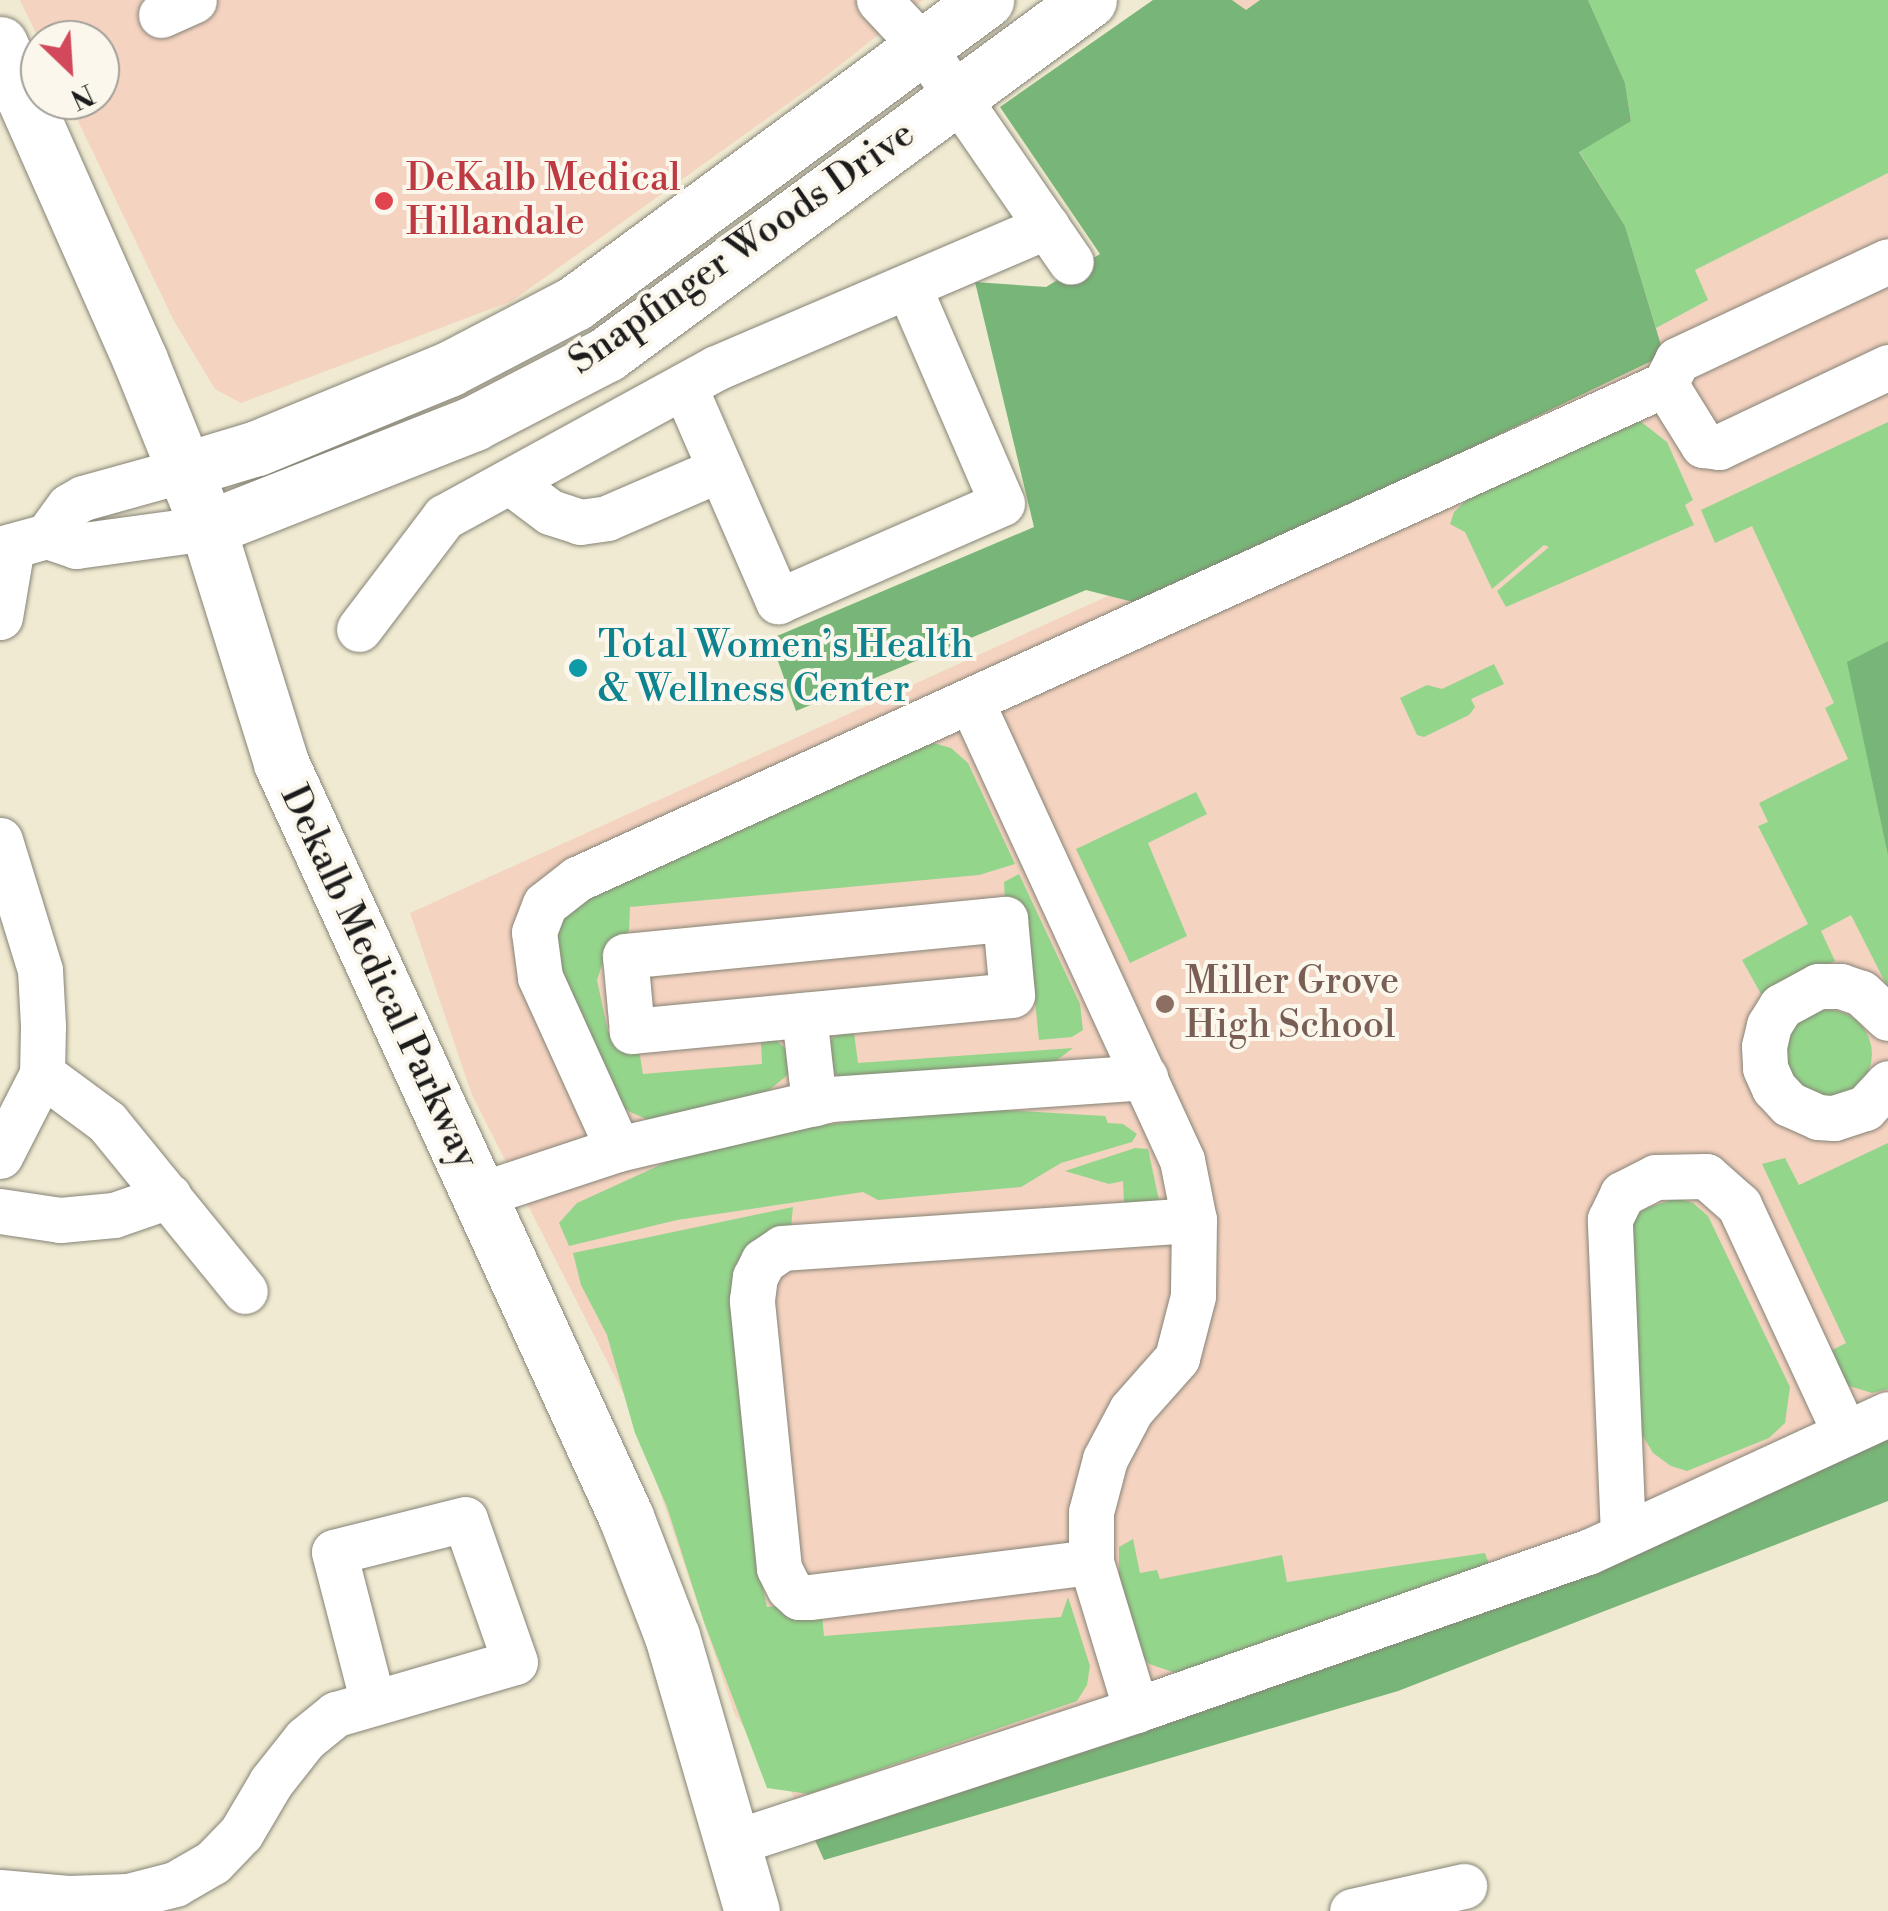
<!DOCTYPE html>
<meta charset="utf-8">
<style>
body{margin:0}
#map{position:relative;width:1888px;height:1911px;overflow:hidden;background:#efead1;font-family:"Libre Bodoni",serif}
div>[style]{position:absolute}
.built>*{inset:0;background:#f5d3c1}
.green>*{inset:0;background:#94d58c}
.round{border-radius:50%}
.forest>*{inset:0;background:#77b678}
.roads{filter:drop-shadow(0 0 2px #868376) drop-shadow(0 0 2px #868376)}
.minor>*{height:45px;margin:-22.5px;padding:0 22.5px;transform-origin:22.5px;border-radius:22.5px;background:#fff}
.major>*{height:55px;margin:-27.5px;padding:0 27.5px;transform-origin:27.5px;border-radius:27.5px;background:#fff}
.dots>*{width:28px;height:28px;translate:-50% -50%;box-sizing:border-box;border:5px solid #fbf7ec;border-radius:50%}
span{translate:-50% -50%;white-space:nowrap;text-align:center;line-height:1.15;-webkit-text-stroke:8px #fbf7ec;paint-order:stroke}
.health-label{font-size:38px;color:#be3a42}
.left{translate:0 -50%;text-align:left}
.street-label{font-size:38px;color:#1c1c1c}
.culture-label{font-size:38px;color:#0d838f}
.education-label{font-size:38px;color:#785e54}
.north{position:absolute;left:20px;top:20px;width:100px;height:100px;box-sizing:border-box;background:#fbf7ec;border:2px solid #a29f99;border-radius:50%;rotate:155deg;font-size:28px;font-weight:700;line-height:40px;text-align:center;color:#1c1c1c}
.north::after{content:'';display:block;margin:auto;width:35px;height:45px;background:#d1495b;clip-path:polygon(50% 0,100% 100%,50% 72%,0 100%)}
</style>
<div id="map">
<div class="built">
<div style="clip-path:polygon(20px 0,923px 0,821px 80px,512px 301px,241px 403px,215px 389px,174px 321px,68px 100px,100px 100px,100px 40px,40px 42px)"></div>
<div style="clip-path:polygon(1153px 0,1888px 0,1888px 1501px,1398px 1691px,824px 1860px,790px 1789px,735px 1715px,633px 1412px,472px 1095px,410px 913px,1238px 537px,1276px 513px,1000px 107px)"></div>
</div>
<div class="green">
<div style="clip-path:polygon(1588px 0,1888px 0,1888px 173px,1695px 270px,1708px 300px,1656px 328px,1625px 226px,1579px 151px,1631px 120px,1625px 83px)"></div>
<div style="clip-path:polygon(1640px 421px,1667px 442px,1693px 500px,1685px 505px,1694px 525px,1506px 607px,1497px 591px,1549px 547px,1544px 545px,1492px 589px,1465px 532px,1450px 524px,1454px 512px,1470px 497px)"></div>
<div style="clip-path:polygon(1888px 422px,1888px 641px,1848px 662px,1888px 856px,1888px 988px,1851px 915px,1821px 931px,1835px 961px,1761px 994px,1742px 960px,1808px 924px,1758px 826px,1768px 822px,1759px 803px,1848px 759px,1825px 708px,1834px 703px,1752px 526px,1715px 543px,1701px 510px)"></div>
<div style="clip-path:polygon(1494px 664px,1504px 684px,1471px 699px,1475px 707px,1469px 715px,1424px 737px,1417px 735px,1400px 698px,1427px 685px,1442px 689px)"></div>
<div style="clip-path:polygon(930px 742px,951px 748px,968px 763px,1015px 864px,979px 875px,630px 907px,629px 931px,606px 953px,597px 980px,608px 1032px,639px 1050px,643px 1074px,762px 1064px,761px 1043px,775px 1039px,790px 1053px,790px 1073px,768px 1091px,649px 1120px,630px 1112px,622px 1106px,549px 954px,548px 931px,571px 903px,583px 903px,589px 895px,896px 752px,905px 755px)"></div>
<div style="clip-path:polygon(1196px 792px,1207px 814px,1148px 843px,1187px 936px,1130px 963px,1076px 849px)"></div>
<div style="clip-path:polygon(1019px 874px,1080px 1004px,1083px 1030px,1072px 1037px,1039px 1040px,1028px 934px,1005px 903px,1004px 882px)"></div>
<div class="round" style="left:1784px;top:1010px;width:88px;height:88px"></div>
<div style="clip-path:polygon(848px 1032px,854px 1033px,858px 1063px,1073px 1048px,1049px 1066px,841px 1079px,830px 1067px,828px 1046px,833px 1037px)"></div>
<div style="clip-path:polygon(1002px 1110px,1105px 1116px,1108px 1123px,1123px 1124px,1137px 1134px,1132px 1142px,1061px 1163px,1021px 1187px,878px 1200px,863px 1192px,677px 1220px,569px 1246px,559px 1223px,577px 1203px,717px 1139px,893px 1116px)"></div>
<div style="clip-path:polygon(1888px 1143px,1888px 1389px,1872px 1393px,1846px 1385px,1824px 1354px,1846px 1343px,1762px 1164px,1785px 1158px,1799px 1185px)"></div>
<div style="clip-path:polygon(1135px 1148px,1148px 1149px,1159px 1200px,1124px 1206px,1123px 1181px,1109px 1184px,1065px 1171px)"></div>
<div style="clip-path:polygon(1677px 1198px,1693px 1203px,1708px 1216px,1790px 1387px,1785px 1423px,1769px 1438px,1687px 1471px,1671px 1466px,1653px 1453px,1641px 1433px,1624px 1236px,1633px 1217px,1647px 1208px)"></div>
<div style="clip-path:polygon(793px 1207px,790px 1237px,766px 1240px,756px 1553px,767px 1607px,821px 1603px,824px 1636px,1061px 1617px,1068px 1597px,1090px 1666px,1087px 1685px,1077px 1701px,809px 1794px,767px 1788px,704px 1622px,667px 1507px,635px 1433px,607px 1335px,581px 1285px,573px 1253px)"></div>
<div style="clip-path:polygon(1133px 1539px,1140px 1573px,1157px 1570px,1160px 1579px,1282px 1555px,1287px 1582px,1485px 1553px,1490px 1567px,1179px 1674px,1149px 1664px,1139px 1651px,1119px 1586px,1119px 1547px)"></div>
</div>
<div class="forest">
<div style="clip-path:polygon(1153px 0,1232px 0,1246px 10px,1260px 0,1588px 0,1625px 83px,1631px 121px,1579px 152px,1625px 226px,1664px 355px,1145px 605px,1086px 590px,796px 711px,770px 639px,1034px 527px,975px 282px,1046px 287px,1100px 254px,1000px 107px)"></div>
<div style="clip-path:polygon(1888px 641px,1888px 856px,1847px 662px)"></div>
<div style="clip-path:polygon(1888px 1431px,1888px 1501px,1398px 1691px,824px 1860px,815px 1840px,1124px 1739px,1499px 1607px)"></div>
</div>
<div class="roads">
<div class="minor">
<div style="left:879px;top:0;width:63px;rotate:46.9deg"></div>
<div style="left:922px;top:46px;width:262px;rotate:55.4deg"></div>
<div style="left:161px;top:15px;width:36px;rotate:-24deg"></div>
<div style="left:1665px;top:384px;width:72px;rotate:58.1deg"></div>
<div style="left:1703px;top:445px;width:16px;rotate:7deg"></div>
<div style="left:1719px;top:447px;width:187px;rotate:-25.3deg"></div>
<div style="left:684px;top:386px;width:235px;rotate:66.4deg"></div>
<div style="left:778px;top:601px;width:244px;rotate:-23.6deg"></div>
<div style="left:1002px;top:503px;width:236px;rotate:-113.4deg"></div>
<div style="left:510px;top:482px;width:50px;rotate:36.9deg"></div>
<div style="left:550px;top:512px;width:32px;rotate:18deg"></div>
<div style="left:580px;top:522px;width:27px;rotate:-8deg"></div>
<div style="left:607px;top:518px;width:123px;rotate:-23.4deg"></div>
<div style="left:47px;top:536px;width:37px;rotate:-54deg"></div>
<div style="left:69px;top:506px;width:16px;rotate:-30deg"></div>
<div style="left:83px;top:498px;width:105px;rotate:-15.5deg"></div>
<div style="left:0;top:549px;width:49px;rotate:-15.5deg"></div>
<div style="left:47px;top:536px;width:31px;rotate:19deg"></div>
<div style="left:76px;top:546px;width:133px;rotate:-7.8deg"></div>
<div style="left:0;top:617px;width:72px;rotate:-80.4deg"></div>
<div style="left:359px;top:629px;width:141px;rotate:-52.8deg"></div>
<div style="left:444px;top:517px;width:310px;rotate:-28.7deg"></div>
<div style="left:716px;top:368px;width:360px;rotate:-23.2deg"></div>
<div style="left:971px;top:701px;width:505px;rotate:65.31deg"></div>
<div style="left:1182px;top:1160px;width:61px;rotate:78.7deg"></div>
<div style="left:1194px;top:1220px;width:76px;rotate:90.8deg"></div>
<div style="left:1193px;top:1296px;width:64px;rotate:104.5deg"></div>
<div style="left:1177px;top:1358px;width:69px;rotate:131.5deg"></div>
<div style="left:1131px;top:1410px;width:55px;rotate:118deg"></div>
<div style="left:1105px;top:1459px;width:55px;rotate:104.8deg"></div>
<div style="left:1091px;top:1512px;width:50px;rotate:90deg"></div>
<div style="left:1091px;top:1562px;width:155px;rotate:73.1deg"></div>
<div style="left:0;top:840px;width:136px;rotate:72.9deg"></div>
<div style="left:40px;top:970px;width:56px;rotate:86.9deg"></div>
<div style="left:43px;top:1026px;width:48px;rotate:91.2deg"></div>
<div style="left:42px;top:1074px;width:92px;rotate:117.1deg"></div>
<div style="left:1005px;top:919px;width:76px;rotate:84.7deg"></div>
<div style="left:1012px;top:995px;width:382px;rotate:174.6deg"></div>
<div style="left:632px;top:1031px;width:75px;rotate:-95.3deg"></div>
<div style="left:625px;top:956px;width:382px;rotate:-5.6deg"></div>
<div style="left:804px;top:1015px;width:89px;rotate:83.5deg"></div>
<div style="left:1888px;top:1018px;width:37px;rotate:-137deg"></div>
<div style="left:1861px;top:993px;width:21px;rotate:-161deg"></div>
<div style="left:1841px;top:986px;width:23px;rotate:180deg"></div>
<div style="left:1818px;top:986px;width:42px;rotate:151.6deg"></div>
<div style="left:1781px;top:1006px;width:22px;rotate:122deg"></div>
<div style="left:1769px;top:1025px;width:22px;rotate:103deg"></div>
<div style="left:1764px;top:1046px;width:22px;rotate:87deg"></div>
<div style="left:1765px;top:1068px;width:22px;rotate:66deg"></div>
<div style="left:1774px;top:1088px;width:22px;rotate:47deg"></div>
<div style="left:1789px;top:1104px;width:32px;rotate:24deg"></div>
<div style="left:1818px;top:1117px;width:16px;rotate:4deg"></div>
<div style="left:1834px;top:1118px;width:33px;rotate:-18deg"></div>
<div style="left:1865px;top:1108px;width:34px;rotate:-47deg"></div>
<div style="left:42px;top:1074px;width:81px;rotate:36.4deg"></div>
<div style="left:107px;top:1122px;width:218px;rotate:50.8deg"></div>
<div style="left:618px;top:1149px;width:189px;rotate:-114.4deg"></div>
<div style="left:540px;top:977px;width:45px;rotate:-97.6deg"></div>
<div style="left:534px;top:932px;width:30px;rotate:-69deg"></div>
<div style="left:545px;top:904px;width:41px;rotate:-38deg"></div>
<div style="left:577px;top:879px;width:1195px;rotate:-24.46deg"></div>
<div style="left:1665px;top:384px;width:27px;rotate:-63deg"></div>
<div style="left:1677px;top:360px;width:233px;rotate:-25.1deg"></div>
<div style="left:479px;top:1195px;width:146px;rotate:-18.3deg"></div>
<div style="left:618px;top:1149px;width:219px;rotate:-13.2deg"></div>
<div style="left:831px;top:1099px;width:315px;rotate:-4deg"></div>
<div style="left:0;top:1211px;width:61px;rotate:8.5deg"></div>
<div style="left:60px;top:1220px;width:54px;rotate:-5.3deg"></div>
<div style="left:114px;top:1215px;width:58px;rotate:-19.1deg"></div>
<div style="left:1623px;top:1535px;width:316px;rotate:-92.4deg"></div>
<div style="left:1610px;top:1219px;width:28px;rotate:-64deg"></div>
<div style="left:1622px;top:1194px;width:37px;rotate:-27deg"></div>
<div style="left:1655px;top:1177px;width:51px;rotate:-1.1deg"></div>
<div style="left:1706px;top:1176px;width:44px;rotate:41.3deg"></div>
<div style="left:1739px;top:1205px;width:251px;rotate:65.1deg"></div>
<div style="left:1091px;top:1562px;width:284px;rotate:172.9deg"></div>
<div style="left:809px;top:1597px;width:10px;rotate:180deg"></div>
<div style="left:799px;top:1597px;width:13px;rotate:-138deg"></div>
<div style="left:789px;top:1588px;width:22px;rotate:-117deg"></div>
<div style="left:779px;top:1568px;width:269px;rotate:-95.8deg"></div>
<div style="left:752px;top:1300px;width:23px;rotate:-83deg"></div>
<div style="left:755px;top:1277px;width:18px;rotate:-63deg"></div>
<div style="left:763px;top:1261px;width:23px;rotate:-34deg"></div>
<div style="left:782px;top:1248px;width:413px;rotate:-3.9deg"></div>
<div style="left:732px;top:1843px;width:425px;rotate:-18.2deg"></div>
<div style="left:1136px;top:1710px;width:479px;rotate:-19.3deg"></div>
<div style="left:1588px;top:1552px;width:330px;rotate:-24.7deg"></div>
<div style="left:0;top:1892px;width:68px;rotate:5deg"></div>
<div style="left:68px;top:1898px;width:60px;rotate:-1.9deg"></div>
<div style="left:128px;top:1896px;width:49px;rotate:-14.3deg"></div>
<div style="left:175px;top:1884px;width:44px;rotate:-30.1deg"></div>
<div style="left:213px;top:1862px;width:40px;rotate:-46deg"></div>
<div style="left:241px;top:1833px;width:59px;rotate:-59.5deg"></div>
<div style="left:271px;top:1782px;width:55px;rotate:-51.7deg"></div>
<div style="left:305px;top:1739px;width:40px;rotate:-39deg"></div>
<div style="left:336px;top:1714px;width:186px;rotate:-16.2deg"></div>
<div style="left:515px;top:1662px;width:151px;rotate:-109.3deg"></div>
<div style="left:465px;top:1519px;width:135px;rotate:165.9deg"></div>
<div style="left:334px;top:1552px;width:156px;rotate:75.5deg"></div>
<div style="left:1352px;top:1911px;width:115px;rotate:-12.6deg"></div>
</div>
<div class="major">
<div style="left:0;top:44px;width:346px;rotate:66.1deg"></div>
<div style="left:140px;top:360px;width:181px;rotate:68deg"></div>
<div style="left:208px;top:528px;width:246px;rotate:72.7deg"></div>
<div style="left:281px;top:763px;width:829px;rotate:65.41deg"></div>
<div style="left:626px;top:1517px;width:128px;rotate:68.9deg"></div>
<div style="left:672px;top:1636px;width:286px;rotate:73.8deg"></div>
<div style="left:184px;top:470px;width:76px;rotate:-16.8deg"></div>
<div style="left:257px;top:448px;width:208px;rotate:-22.4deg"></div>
<div style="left:449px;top:369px;width:142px;rotate:-27.6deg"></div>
<div style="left:575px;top:303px;width:511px;rotate:-36.4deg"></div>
<div style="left:208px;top:528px;width:286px;rotate:-21.5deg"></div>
<div style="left:474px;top:423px;width:150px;rotate:-27.4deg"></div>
<div style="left:607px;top:354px;width:598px;rotate:-36.3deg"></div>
</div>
</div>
<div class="dots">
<div style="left:384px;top:201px;background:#e0444e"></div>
<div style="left:578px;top:668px;background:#0f9aa8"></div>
<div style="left:1165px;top:1004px;background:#8d6e63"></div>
</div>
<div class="health-label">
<span class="left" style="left:406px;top:201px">DeKalb Medical<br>Hillandale</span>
</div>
<div class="street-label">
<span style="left:742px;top:248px;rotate:-35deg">Snapfinger Woods Drive</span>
<span style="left:379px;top:977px;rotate:65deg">Dekalb Medical Parkway</span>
</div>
<div class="culture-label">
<span class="left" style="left:598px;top:668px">Total Women’s Health<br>&amp; Wellness Center</span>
</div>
<div class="education-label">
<span class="left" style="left:1185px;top:1004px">Miller Grove<br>High School</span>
</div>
<div class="north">N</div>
</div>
